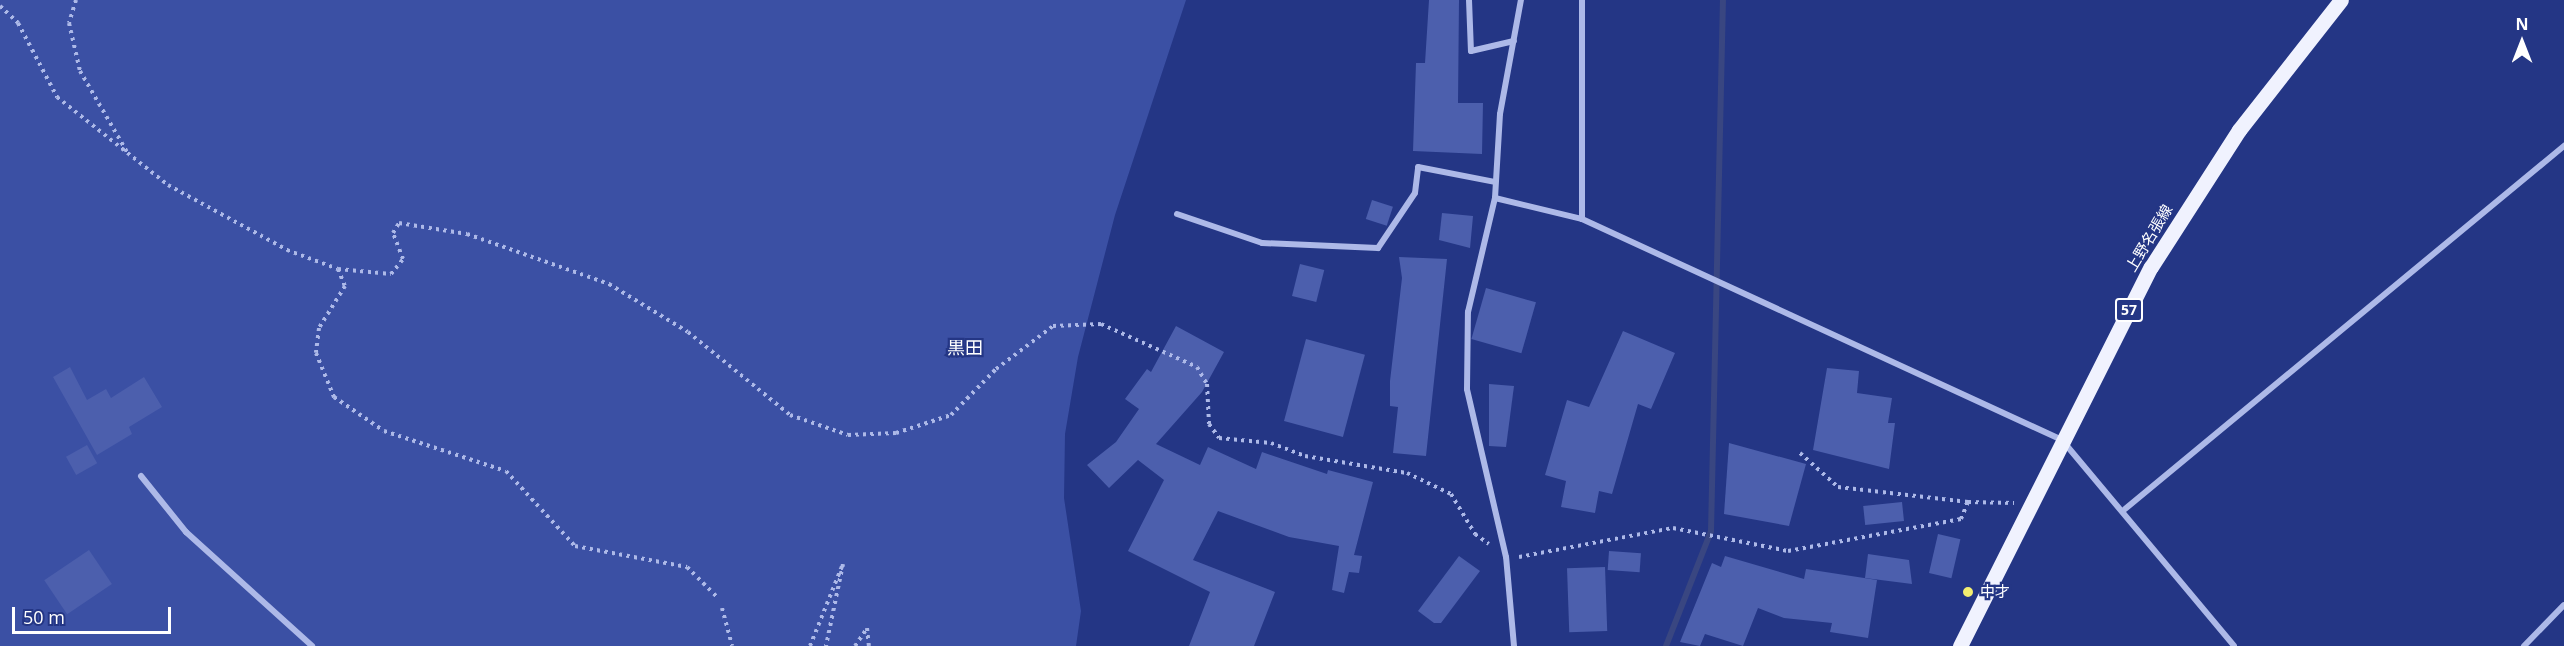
<!DOCTYPE html>
<meta charset="utf-8">
<style>
body{margin:0}
#map{position:relative;width:2564px;height:646px;overflow:hidden;background:#243685;font-family:"Open Sans","Noto Sans JP",sans-serif}
div>[style]{position:absolute}
.green>*{inset:0;background:#3b50a4}
.stream>*{height:6px;margin:-3px;padding:0 3px;transform-origin:3px;border-radius:3px;background:#394681}
.building>*{inset:0;background:#4c5fad;transform-origin:0 0}
.path>*{height:4px;margin-top:-2px;transform-origin:0;background:repeating-linear-gradient(90deg,#adb9e8 0 3px,transparent 0 7.5px)}
.street>*{height:6px;margin:-3px;padding:0 3px;transform-origin:3px;border-radius:3px;background:#adb9e8}
.primary>*{height:15px;margin:-7.5px;padding:0 7.5px;transform-origin:7.5px;border-radius:7.5px;background:#f0f2fe}
.dots>*{width:16px;height:16px;translate:-50% -50%;box-sizing:border-box;border:3px solid #243685;border-radius:50%}
span{translate:-50% -50%;white-space:nowrap;text-align:center;line-height:1.15;-webkit-text-stroke:4.5px #243685;paint-order:stroke}
.shield-label span{padding:2px 4px;background:#243685;border:2px solid;border-radius:4px;-webkit-text-stroke-width:0}
.shield-label{font-size:14px;color:#fff;font-weight:700}
.street-label{font-size:15px;color:#fff}
.poi-label{font-size:15px;color:#fff}
.left{translate:0 -50%;text-align:left}
.quarter-label{font-size:18px;color:#fff}
.north{position:absolute;left:2492px;top:12px;width:60px;height:60px;-webkit-text-stroke:4px #243685;paint-order:stroke;rotate:0deg;font-size:16px;font-weight:700;line-height:24px;text-align:center;color:#fff}
.north::after{content:'';display:block;margin:auto;width:21px;height:27px;background:#fff;clip-path:polygon(50% 0,100% 100%,50% 72%,0 100%)}
.scale{position:absolute;left:12px;top:607px;width:159px;height:27px;box-sizing:border-box;border:3px solid #fff;border-top:0;padding-left:8px;font-size:18px;line-height:21px;white-space:nowrap;color:#fff;-webkit-text-stroke:4px #243685;paint-order:stroke}
</style>
<div id="map">
<div class="green">
<div style="clip-path:polygon(0 0,1186px 0,1115px 215px,1078px 357px,1065px 434px,1064px 498px,1081px 611px,1076px 646px,0 646px)"></div>
</div>
<div class="stream">
<div style="left:1666px;top:646px;width:123px;rotate:-68.6deg"></div>
<div style="left:1711px;top:531px;width:531px;rotate:-88.71deg"></div>
</div>
<div class="building">
<div style="clip-path:polygon(1429px 0,1459px 0,1458px 103px,1483px 103px,1482px 154px,1413px 151px,1416px 63px,1425px 63px)"></div>
<div style="left:1372px;top:200px;width:22px;height:20px;rotate:18deg"></div>
<div style="clip-path:polygon(1442px 213px,1473px 216px,1470px 248px,1439px 240px)"></div>
<div style="clip-path:polygon(1399px 257px,1447px 259px,1426px 456px,1393px 453px,1398px 407px,1390px 406px,1390px 381px,1402px 278px)"></div>
<div style="left:1300px;top:264px;width:25px;height:33px;rotate:14deg"></div>
<div style="left:1486px;top:288px;width:52px;height:53px;rotate:16deg"></div>
<div style="clip-path:polygon(1176px 326px,1224px 352px,1202px 392px,1156px 444px,1200px 465px,1208px 447px,1256px 469px,1262px 452px,1327px 474px,1328px 470px,1373px 482px,1354px 555px,1362px 556px,1359px 573px,1349px 572px,1344px 593px,1332px 590px,1339px 546px,1289px 537px,1218px 511px,1193px 560px,1275px 592px,1254px 646px,1189px 646px,1210px 592px,1128px 551px,1164px 480px,1138px 460px,1109px 488px,1087px 465px,1116px 442px,1139px 409px,1125px 399px,1147px 369px,1151px 372px)"></div>
<div style="clip-path:polygon(1623px 331px,1675px 353px,1651px 409px,1638px 404px,1612px 494px,1599px 491px,1595px 513px,1561px 507px,1566px 481px,1545px 475px,1567px 400px,1589px 407px)"></div>
<div style="left:1306px;top:339px;width:61px;height:85px;rotate:15deg"></div>
<div style="clip-path:polygon(70px 367px,87px 400px,106px 389px,111px 398px,144px 377px,162px 407px,129px 427px,132px 434px,97px 455px,53px 377px)"></div>
<div style="clip-path:polygon(1827px 368px,1859px 371px,1857px 393px,1892px 398px,1888px 423px,1895px 423px,1889px 469px,1813px 450px)"></div>
<div style="clip-path:polygon(1489px 384px,1514px 386px,1506px 447px,1489px 446px)"></div>
<div style="clip-path:polygon(1729px 443px,1806px 464px,1789px 526px,1724px 514px)"></div>
<div style="left:87px;top:445px;width:21px;height:24px;rotate:61deg"></div>
<div style="left:1902px;top:502px;width:19px;height:39px;rotate:84deg"></div>
<div style="left:1938px;top:534px;width:23px;height:40px;rotate:13deg"></div>
<div style="left:89px;top:550px;width:41px;height:54px;rotate:56deg"></div>
<div style="left:1609px;top:551px;width:32px;height:19px;rotate:4deg"></div>
<div style="clip-path:polygon(1868px 554px,1909px 560px,1912px 584px,1865px 578px)"></div>
<div style="clip-path:polygon(1459px 556px,1480px 571px,1441px 623px,1434px 623px,1418px 611px)"></div>
<div style="clip-path:polygon(1725px 556px,1804px 579px,1806px 569px,1877px 580px,1868px 638px,1830px 632px,1832px 623px,1784px 618px,1758px 608px,1743px 646px,1705px 634px,1700px 646px,1680px 642px,1712px 563px,1721px 567px)"></div>
<div style="left:1605px;top:567px;width:64px;height:38px;rotate:88deg"></div>
</div>
<div class="path">
<div style="left:76px;top:0;width:24px;rotate:107deg"></div>
<div style="left:69px;top:23px;width:49px;rotate:77.1deg"></div>
<div style="left:80px;top:71px;width:94px;rotate:59.9deg"></div>
<div style="left:0;top:6px;width:25px;rotate:43deg"></div>
<div style="left:18px;top:23px;width:84px;rotate:62.2deg"></div>
<div style="left:57px;top:97px;width:142px;rotate:38.4deg"></div>
<div style="left:168px;top:185px;width:136px;rotate:28.6deg"></div>
<div style="left:287px;top:250px;width:54px;rotate:20.4deg"></div>
<div style="left:338px;top:269px;width:53px;rotate:5.4deg"></div>
<div style="left:391px;top:274px;width:19px;rotate:-51deg"></div>
<div style="left:403px;top:259px;width:28px;rotate:-111deg"></div>
<div style="left:393px;top:233px;width:12px;rotate:-59deg"></div>
<div style="left:399px;top:223px;width:69px;rotate:9.2deg"></div>
<div style="left:467px;top:234px;width:151px;rotate:19.4deg"></div>
<div style="left:609px;top:284px;width:92px;rotate:31.3deg"></div>
<div style="left:688px;top:332px;width:132px;rotate:39.1deg"></div>
<div style="left:790px;top:415px;width:61px;rotate:19deg"></div>
<div style="left:848px;top:435px;width:48px;rotate:-2.4deg"></div>
<div style="left:896px;top:433px;width:58px;rotate:-18.1deg"></div>
<div style="left:951px;top:415px;width:64px;rotate:-45.6deg"></div>
<div style="left:996px;top:369px;width:71px;rotate:-37deg"></div>
<div style="left:1053px;top:326px;width:48px;rotate:-2.4deg"></div>
<div style="left:1101px;top:324px;width:105px;rotate:24.1deg"></div>
<div style="left:1197px;top:367px;width:20px;rotate:60deg"></div>
<div style="left:1207px;top:384px;width:40px;rotate:87.1deg"></div>
<div style="left:1209px;top:424px;width:17px;rotate:54deg"></div>
<div style="left:1219px;top:438px;width:52px;rotate:5.5deg"></div>
<div style="left:1271px;top:443px;width:36px;rotate:21deg"></div>
<div style="left:1305px;top:456px;width:103px;rotate:9.5deg"></div>
<div style="left:1407px;top:473px;width:49px;rotate:25.5deg"></div>
<div style="left:1451px;top:494px;width:47px;rotate:59deg"></div>
<div style="left:1475px;top:534px;width:17px;rotate:36deg"></div>
<div style="left:338px;top:269px;width:18px;rotate:68deg"></div>
<div style="left:345px;top:286px;width:49px;rotate:121.8deg"></div>
<div style="left:319px;top:328px;width:25px;rotate:97deg"></div>
<div style="left:316px;top:353px;width:48px;rotate:67.8deg"></div>
<div style="left:334px;top:397px;width:60px;rotate:34.2deg"></div>
<div style="left:384px;top:431px;width:128px;rotate:18.2deg"></div>
<div style="left:506px;top:471px;width:102px;rotate:47.4deg"></div>
<div style="left:575px;top:546px;width:114px;rotate:10.6deg"></div>
<div style="left:687px;top:567px;width:42px;rotate:45deg"></div>
<div style="left:1800px;top:453px;width:51px;rotate:41.8deg"></div>
<div style="left:1838px;top:487px;width:131px;rotate:6.6deg"></div>
<div style="left:1519px;top:557px;width:157px;rotate:-10.7deg"></div>
<div style="left:1673px;top:528px;width:117px;rotate:11.3deg"></div>
<div style="left:1788px;top:551px;width:176px;rotate:-10.5deg"></div>
<div style="left:1961px;top:519px;width:18px;rotate:-68deg"></div>
<div style="left:1968px;top:502px;width:46px;rotate:1.2deg"></div>
<div style="left:722px;top:608px;width:39px;rotate:75deg"></div>
<div style="left:810px;top:646px;width:88px;rotate:-68.1deg"></div>
<div style="left:843px;top:564px;width:84px;rotate:101.7deg"></div>
<div style="left:855px;top:646px;width:22px;rotate:-56deg"></div>
<div style="left:867px;top:628px;width:18px;rotate:84deg"></div>
</div>
<div class="street">
<div style="left:1469px;top:0;width:51px;rotate:87.8deg"></div>
<div style="left:1471px;top:51px;width:44px;rotate:-13.1deg"></div>
<div style="left:1495px;top:198px;width:89px;rotate:13.6deg"></div>
<div style="left:1582px;top:219px;width:528px;rotate:24.72deg"></div>
<div style="left:2062px;top:440px;width:268px;rotate:50.1deg"></div>
<div style="left:1177px;top:214px;width:90px;rotate:18.8deg"></div>
<div style="left:1262px;top:243px;width:116px;rotate:2.5deg"></div>
<div style="left:1378px;top:248px;width:66px;rotate:-56.1deg"></div>
<div style="left:1415px;top:193px;width:26px;rotate:-83deg"></div>
<div style="left:1418px;top:167px;width:78px;rotate:11deg"></div>
<div style="left:1582px;top:219px;width:219px;rotate:-90deg"></div>
<div style="left:141px;top:476px;width:72px;rotate:51.2deg"></div>
<div style="left:186px;top:532px;width:170px;rotate:42.1deg"></div>
<div style="left:2125px;top:509px;width:570px;rotate:-39.59deg"></div>
<div style="left:1514px;top:646px;width:89px;rotate:-95.1deg"></div>
<div style="left:1506px;top:557px;width:172px;rotate:-103.1deg"></div>
<div style="left:1467px;top:389px;width:77px;rotate:-89.3deg"></div>
<div style="left:1468px;top:312px;width:117px;rotate:-76.7deg"></div>
<div style="left:1495px;top:198px;width:84px;rotate:-86.6deg"></div>
<div style="left:1500px;top:114px;width:116px;rotate:-79.6deg"></div>
<div style="left:2524px;top:646px;width:57px;rotate:-45.7deg"></div>
</div>
<div class="primary">
<div style="left:1960px;top:646px;width:424px;rotate:-63.3deg"></div>
<div style="left:2151px;top:267px;width:163px;rotate:-57.3deg"></div>
<div style="left:2239px;top:130px;width:165px;rotate:-51.9deg"></div>
</div>
<div class="dots">
<div style="left:1968px;top:592px;background:#f3ee70"></div>
</div>
<div class="shield-label">
<span style="left:2129px;top:310px">57</span>
</div>
<div class="street-label">
<span style="left:2149px;top:238px;rotate:-59deg">上野名張線</span>
</div>
<div class="poi-label">
<span class="left" style="left:1980px;top:592px">中才</span>
</div>
<div class="quarter-label">
<span style="left:965px;top:347px">黒田</span>
</div>
<div class="north">N</div>
<div class="scale">50 m</div>
</div>
